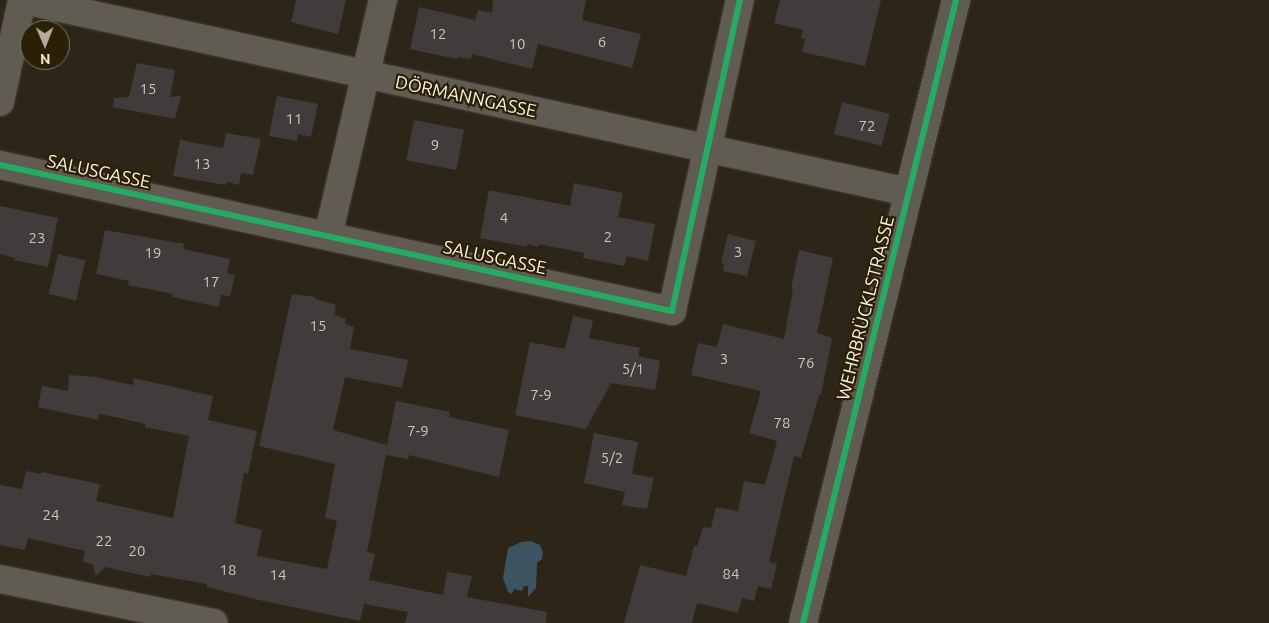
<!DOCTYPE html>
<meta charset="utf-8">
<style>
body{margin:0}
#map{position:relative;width:1269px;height:623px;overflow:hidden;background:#2d2618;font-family:Ubuntu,sans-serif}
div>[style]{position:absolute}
.water>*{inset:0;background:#3c5362}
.building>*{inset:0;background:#403c3b;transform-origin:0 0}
.roads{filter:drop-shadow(0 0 1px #474036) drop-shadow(0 0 1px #474036)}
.street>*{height:28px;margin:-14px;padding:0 14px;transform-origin:14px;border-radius:14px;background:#615c52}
.cycleway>*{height:6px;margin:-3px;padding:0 3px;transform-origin:3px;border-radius:3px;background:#26ab63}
span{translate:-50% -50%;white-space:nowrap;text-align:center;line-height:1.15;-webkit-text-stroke:4.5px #2b1f06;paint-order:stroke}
.number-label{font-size:15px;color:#ccc5ba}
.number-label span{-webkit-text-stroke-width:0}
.street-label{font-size:18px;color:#fbf3e4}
.north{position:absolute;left:20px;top:20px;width:50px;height:50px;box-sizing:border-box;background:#2b1f06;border:1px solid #7e745f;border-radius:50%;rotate:179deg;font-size:14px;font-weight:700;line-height:20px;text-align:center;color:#fbf3e4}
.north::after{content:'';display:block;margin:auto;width:18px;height:22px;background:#b3ab9d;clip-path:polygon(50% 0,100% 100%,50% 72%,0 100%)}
</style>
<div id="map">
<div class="water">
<div style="clip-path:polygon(531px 541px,540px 545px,543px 553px,542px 559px,537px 563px,536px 588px,528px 597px,528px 586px,524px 586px,522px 591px,514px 589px,512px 594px,508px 592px,503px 578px,508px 548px,521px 542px)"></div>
</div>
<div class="building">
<div style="clip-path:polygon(296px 0,346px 0,338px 34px,291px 22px)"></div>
<div style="clip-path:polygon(493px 0,586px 0,582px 20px,641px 34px,632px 68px,538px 44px,532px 69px,472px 54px,471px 59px,458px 57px,457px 59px,410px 49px,419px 7px,475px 20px,478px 10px,492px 13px)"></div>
<div style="clip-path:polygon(780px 0,881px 0,865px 66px,802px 52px,805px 39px,801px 38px,803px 30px,774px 23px)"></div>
<div style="clip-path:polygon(137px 63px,175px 70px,170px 97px,181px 96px,175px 119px,113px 107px,114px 98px,129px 97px)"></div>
<div style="clip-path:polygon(277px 96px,318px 104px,311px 137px,298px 134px,297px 141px,269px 136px)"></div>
<div style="left:842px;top:102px;width:49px;height:33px;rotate:14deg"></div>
<div style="left:414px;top:120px;width:51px;height:41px;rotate:11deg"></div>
<div style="clip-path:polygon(226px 133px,261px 139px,253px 175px,241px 173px,239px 185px,227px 182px,226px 185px,173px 176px,180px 140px,223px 148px)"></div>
<div style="clip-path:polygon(574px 183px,623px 193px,618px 217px,655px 224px,648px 261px,627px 256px,624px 266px,583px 258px,584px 253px,539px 244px,538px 247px,528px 244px,527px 247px,480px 238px,489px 190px,570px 206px)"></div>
<div style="clip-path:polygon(0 206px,58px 218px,48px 267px,14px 260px,15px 258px,0 254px)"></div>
<div style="clip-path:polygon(105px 230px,184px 244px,183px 249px,230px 259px,227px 273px,235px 275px,230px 296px,221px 295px,219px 307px,172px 297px,173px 294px,128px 285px,129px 281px,96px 274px)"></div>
<div style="clip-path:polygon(728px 234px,756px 241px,747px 276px,723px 271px,724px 264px,721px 263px)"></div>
<div style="clip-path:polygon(799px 250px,833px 258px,817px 333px,832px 338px,821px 395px,819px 395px,801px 458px,794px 456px,769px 562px,777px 564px,771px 589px,758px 586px,754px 601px,742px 598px,738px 613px,697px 603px,692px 623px,624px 623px,640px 565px,686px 576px,694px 546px,697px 547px,703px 527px,711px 528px,716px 507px,738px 511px,744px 481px,765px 485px,777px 441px,749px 433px,761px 391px,691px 375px,698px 343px,717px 347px,723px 324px,784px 339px,793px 289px,791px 289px)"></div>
<div style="left:58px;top:254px;width:28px;height:41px;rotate:13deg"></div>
<div style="clip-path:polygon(292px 294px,315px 297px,315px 299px,336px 305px,334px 315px,346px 319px,345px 324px,354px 327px,350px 349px,408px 360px,402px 388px,345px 377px,333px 430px,387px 445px,396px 401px,450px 412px,449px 417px,509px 430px,499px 477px,409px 455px,408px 459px,386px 455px,367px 552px,375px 554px,369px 580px,443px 595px,447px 572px,472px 576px,467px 597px,547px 612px,546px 623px,405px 623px,408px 612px,364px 604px,360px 621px,259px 600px,207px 587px,207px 584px,151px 574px,150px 577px,105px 567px,96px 576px,92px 564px,83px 562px,85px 551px,28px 538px,25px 550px,0 545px,0 485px,22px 489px,26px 471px,41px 474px,41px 472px,100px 484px,96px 501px,173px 518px,189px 436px,145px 427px,145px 424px,120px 418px,99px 414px,98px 420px,38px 407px,42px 386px,68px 391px,69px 375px,95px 377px,133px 385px,134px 378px,213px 396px,208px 420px,257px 431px,248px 474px,244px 473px,235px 523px,262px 530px,257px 556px,327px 569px,337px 521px,325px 518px,335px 464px,259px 446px)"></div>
<div style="clip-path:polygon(573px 316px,593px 320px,589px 338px,640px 348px,638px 356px,660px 361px,655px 390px,611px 383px,586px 429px,515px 415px,530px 342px,565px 349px)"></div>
<div style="clip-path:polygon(594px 433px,638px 442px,632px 474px,654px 478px,647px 509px,622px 505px,625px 492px,584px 483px)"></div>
</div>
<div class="roads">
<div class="street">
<div style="left:24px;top:0;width:905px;rotate:12.25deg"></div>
<div style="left:0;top:102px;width:104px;rotate:-77.8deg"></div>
<div style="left:0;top:165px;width:688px;rotate:12.26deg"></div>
<div style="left:672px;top:311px;width:318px;rotate:-77.7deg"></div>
<div style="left:328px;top:236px;width:242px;rotate:-76.9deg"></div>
<div style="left:0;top:579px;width:218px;rotate:11.6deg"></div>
<div style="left:803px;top:623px;width:642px;rotate:-76.2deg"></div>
</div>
</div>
<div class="cycleway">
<div style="left:0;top:165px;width:688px;rotate:12.26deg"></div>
<div style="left:672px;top:311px;width:318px;rotate:-77.7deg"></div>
<div style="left:803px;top:623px;width:642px;rotate:-76.2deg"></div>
</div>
<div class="number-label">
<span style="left:438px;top:34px">12</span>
<span style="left:602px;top:42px">6</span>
<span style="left:517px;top:44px">10</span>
<span style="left:148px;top:89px">15</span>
<span style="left:294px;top:119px">11</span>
<span style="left:867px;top:126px">72</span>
<span style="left:435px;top:145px">9</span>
<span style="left:202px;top:164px">13</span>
<span style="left:504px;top:218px">4</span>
<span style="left:608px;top:237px">2</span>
<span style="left:37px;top:238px">23</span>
<span style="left:738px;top:252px">3</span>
<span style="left:153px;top:253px">19</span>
<span style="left:211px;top:282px">17</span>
<span style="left:318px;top:326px">15</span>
<span style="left:724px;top:359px">3</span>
<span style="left:806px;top:363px">76</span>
<span style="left:633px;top:369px">5/1</span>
<span style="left:541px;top:395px">7-9</span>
<span style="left:782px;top:423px">78</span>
<span style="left:418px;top:431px">7-9</span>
<span style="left:612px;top:458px">5/2</span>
<span style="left:51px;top:515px">24</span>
<span style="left:104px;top:541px">22</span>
<span style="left:137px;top:551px">20</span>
<span style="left:228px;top:570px">18</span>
<span style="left:731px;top:574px">84</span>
<span style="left:278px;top:575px">14</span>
</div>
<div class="street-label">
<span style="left:466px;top:96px;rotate:12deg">DÖRMANNGASSE</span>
<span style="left:99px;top:171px;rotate:12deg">SALUSGASSE</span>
<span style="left:495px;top:257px;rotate:12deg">SALUSGASSE</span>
<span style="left:865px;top:308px;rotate:-76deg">WEHRBRÜCKLSTRASSE</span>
</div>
<div class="north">N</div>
</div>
